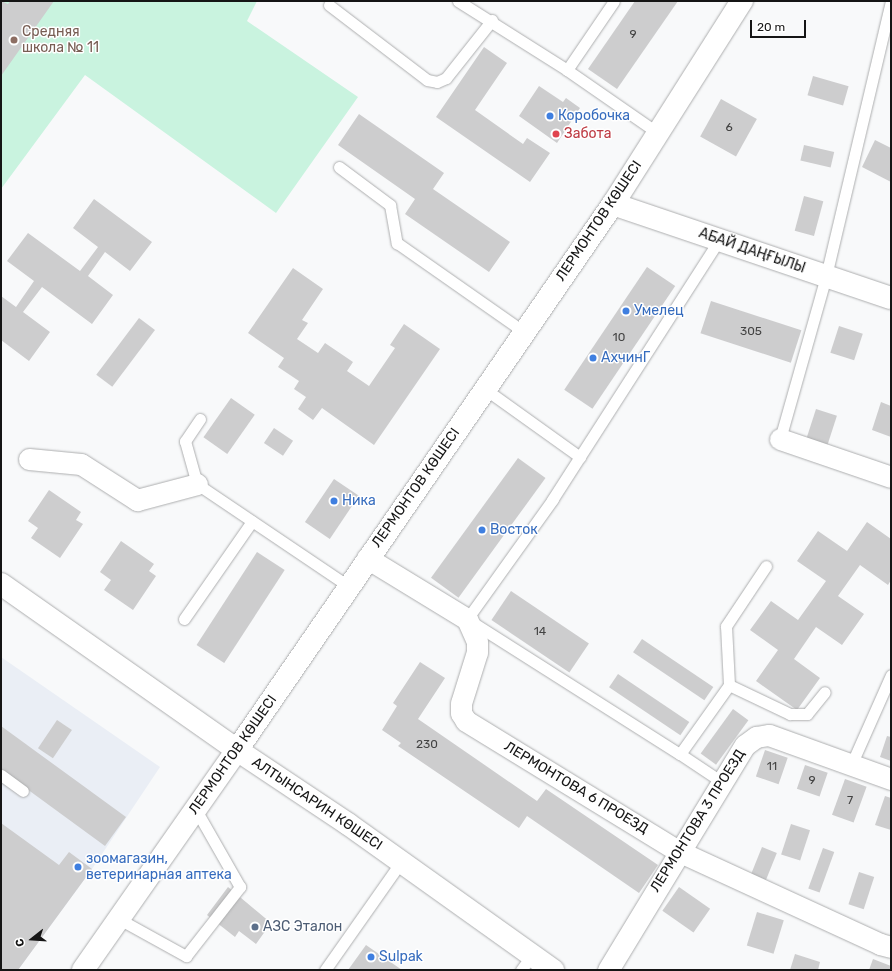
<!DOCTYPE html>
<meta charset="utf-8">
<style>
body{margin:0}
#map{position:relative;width:892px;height:971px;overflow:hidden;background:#f8f9fa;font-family:Rubik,sans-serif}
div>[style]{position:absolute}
.built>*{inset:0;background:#eaeef5}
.green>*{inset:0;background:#c9f3df}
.building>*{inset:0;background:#cdcdce;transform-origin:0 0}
.roads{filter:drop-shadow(0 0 1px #adaeaf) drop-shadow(0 0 1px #adaeaf)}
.service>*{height:11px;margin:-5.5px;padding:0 5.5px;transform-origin:5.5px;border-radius:5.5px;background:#fff}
.minor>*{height:21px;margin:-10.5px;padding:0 10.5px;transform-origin:10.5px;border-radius:10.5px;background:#fff}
.tertiary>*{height:22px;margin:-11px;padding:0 11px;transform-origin:11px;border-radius:11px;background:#fff}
.dots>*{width:11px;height:11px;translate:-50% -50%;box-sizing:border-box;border:2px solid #fff;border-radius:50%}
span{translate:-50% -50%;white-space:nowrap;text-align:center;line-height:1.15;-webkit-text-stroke:3px #fff;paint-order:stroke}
.number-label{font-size:12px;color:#434343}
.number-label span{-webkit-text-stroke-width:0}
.education-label{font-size:14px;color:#785e54}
.left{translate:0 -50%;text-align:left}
.shop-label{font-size:14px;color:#366cbe}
.health-label{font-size:14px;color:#be3a42}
.street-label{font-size:14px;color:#151515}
.service-label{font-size:14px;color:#4e5e75}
.frame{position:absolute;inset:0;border:2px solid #151515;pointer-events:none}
.north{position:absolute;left:12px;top:919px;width:40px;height:40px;-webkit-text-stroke:3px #fff;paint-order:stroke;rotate:253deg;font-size:11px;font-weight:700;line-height:16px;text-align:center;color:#151515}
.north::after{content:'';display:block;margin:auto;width:14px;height:18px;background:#151515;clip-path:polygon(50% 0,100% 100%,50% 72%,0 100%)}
.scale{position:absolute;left:750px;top:20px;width:56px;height:18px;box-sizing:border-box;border:2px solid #151515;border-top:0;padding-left:5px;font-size:12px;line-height:14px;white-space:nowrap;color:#151515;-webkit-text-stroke:3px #fff;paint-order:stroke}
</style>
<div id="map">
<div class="built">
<div style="clip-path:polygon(1px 657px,160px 767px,92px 869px,18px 970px,1px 970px)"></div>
</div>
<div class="green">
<div style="clip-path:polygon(1px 1px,257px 1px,247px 21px,358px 97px,276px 213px,85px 75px,1px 189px)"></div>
</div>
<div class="building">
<div style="clip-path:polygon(1px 1px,8px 4px,10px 1px,54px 1px,1px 76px)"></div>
<div style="clip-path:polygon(635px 1px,678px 1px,617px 89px,588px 69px)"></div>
<div style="clip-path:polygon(484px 47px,507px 63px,475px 110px,523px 144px,527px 138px,550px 153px,530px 182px,436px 117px)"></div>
<div style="left:813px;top:76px;width:37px;height:20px;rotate:16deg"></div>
<div style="clip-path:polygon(539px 86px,563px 102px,566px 98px,580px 108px,557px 143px,519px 116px)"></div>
<div style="left:721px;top:99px;width:41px;height:43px;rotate:29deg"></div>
<div style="clip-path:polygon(359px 114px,444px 173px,433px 189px,510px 242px,489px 272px,405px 214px,415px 199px,338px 145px)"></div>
<div style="clip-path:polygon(875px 140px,891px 148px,891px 182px,862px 167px)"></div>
<div style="left:804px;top:145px;width:31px;height:16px;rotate:13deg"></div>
<div style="left:804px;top:196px;width:20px;height:36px;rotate:15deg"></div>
<div style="clip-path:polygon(94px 199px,152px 242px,130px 271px,105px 252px,88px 276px,113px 295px,92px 324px,42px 287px,23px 312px,50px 332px,29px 361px,1px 340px,1px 296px,16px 307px,34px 281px,7px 261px,28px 233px,80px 271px,98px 247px,73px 228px)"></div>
<div style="left:647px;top:267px;width:34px;height:148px;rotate:34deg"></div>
<div style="clip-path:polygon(293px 268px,323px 289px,302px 320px,308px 323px,297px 339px,318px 353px,325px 343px,353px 362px,347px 371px,369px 386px,395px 348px,390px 345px,404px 324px,440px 349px,374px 445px,322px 408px,313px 420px,298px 409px,306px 397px,294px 389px,299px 381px,278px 367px,284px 358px,248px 333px)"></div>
<div style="left:711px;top:301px;width:95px;height:34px;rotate:18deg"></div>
<div style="left:139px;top:318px;width:20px;height:71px;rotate:37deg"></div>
<div style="left:839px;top:326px;width:25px;height:28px;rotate:18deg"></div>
<div style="left:231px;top:398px;width:29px;height:48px;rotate:35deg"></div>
<div style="clip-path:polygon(881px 402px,891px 406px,891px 437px,872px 430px)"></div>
<div style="left:816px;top:409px;width:22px;height:33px;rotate:18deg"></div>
<div style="left:274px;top:428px;width:23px;height:18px;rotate:34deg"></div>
<div style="left:518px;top:458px;width:34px;height:148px;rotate:36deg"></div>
<div style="left:334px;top:479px;width:30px;height:52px;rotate:34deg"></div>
<div style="clip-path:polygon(49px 490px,81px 512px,76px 520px,83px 524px,60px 558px,31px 538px,38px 528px,28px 521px)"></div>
<div style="clip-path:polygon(867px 522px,891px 539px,891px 580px,888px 585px,860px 565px,838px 596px,864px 614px,842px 645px,816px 627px,794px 659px,820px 678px,797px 710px,756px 681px,778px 650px,750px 630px,771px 601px,798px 620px,826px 581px,797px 561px,818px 531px,847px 551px)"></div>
<div style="clip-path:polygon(121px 541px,154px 564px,149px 571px,156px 576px,133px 610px,104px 590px,111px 580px,100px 572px)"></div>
<div style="left:257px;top:552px;width:33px;height:111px;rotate:33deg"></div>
<div style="left:511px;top:591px;width:94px;height:35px;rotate:34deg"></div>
<div style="left:642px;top:639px;width:86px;height:16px;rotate:34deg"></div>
<div style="clip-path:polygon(420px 662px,445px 678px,418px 719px,537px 801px,546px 789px,658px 865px,639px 893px,527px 816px,519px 828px,398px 746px,401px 743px,382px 730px,397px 706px,393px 703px)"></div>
<div style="left:618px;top:674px;width:86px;height:16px;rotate:34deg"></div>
<div style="left:733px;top:709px;width:19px;height:55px;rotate:36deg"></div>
<div style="left:57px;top:720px;width:18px;height:34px;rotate:34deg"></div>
<div style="clip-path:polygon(1px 726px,126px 817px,105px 846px,1px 770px)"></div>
<div style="clip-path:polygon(887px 736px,891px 737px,891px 761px,880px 757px)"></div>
<div style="left:765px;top:750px;width:24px;height:28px;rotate:19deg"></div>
<div style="left:805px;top:765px;width:24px;height:25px;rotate:19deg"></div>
<div style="left:845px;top:779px;width:23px;height:38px;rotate:20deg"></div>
<div style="clip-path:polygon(885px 796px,891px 798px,891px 830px,875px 825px)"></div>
<div style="clip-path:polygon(1px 823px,59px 865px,69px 852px,92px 869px,18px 970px,1px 970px)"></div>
<div style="left:791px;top:824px;width:20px;height:32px;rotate:18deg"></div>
<div style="left:762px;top:847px;width:16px;height:29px;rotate:22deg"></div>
<div style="left:823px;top:848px;width:12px;height:43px;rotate:20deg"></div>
<div style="left:859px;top:872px;width:16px;height:34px;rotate:18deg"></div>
<div style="clip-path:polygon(228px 887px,271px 923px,256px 944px,239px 931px,235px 937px,207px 915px)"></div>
<div style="left:679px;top:887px;width:38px;height:29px;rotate:35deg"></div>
<div style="left:757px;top:912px;width:28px;height:35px;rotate:17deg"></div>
<div style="clip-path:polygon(366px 945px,402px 970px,348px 970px)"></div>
<div style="clip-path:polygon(795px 954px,820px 962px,818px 970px,790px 970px)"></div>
<div style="clip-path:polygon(873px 959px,891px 966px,891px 970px,869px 970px)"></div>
</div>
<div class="roads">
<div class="service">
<div style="left:458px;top:1px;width:129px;rotate:32.3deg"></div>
<div style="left:567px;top:70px;width:111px;rotate:34.7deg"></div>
<div style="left:329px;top:5px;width:123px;rotate:37.4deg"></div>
<div style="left:427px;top:80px;width:10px;rotate:11deg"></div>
<div style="left:437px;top:82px;width:10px;rotate:-24deg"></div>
<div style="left:446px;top:78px;width:74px;rotate:-51.6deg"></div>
<div style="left:567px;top:70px;width:83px;rotate:-55.7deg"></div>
<div style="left:339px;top:167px;width:64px;rotate:36.7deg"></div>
<div style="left:390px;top:205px;width:39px;rotate:80deg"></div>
<div style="left:397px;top:243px;width:155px;rotate:35deg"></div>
<div style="left:719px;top:240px;width:308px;rotate:122.7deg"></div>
<div style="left:553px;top:499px;width:148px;rotate:125.6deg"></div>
<div style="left:467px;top:619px;width:252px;rotate:32.4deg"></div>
<div style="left:680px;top:754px;width:85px;rotate:-54.6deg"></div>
<div style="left:729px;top:685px;width:68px;rotate:25.4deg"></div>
<div style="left:790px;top:714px;width:17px"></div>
<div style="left:807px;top:714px;width:28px;rotate:-51deg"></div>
<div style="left:485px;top:389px;width:117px;rotate:35.6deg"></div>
<div style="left:200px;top:419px;width:27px;rotate:124deg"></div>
<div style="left:185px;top:441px;width:45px;rotate:74.4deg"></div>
<div style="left:197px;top:484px;width:182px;rotate:34deg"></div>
<div style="left:780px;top:439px;width:169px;rotate:-74.2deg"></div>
<div style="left:826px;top:276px;width:283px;rotate:-76.7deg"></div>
<div style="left:184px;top:619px;width:119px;rotate:-55.2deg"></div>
<div style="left:729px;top:685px;width:59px;rotate:-92.9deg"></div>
<div style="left:726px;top:626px;width:72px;rotate:-56.3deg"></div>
<div style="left:680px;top:754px;width:50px;rotate:33.7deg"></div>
<div style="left:852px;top:763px;width:96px;rotate:-66.1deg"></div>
<div style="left:1px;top:775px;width:27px;rotate:36deg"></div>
<div style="left:119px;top:919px;width:77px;rotate:28.9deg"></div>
<div style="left:186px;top:956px;width:88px;rotate:-52deg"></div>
<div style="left:240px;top:887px;width:89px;rotate:-119.7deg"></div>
<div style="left:325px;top:970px;width:132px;rotate:-54.9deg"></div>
<div style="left:521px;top:970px;width:19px;rotate:-54deg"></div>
</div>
<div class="minor">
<div style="left:780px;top:439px;width:117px;rotate:18.9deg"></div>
<div style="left:29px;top:459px;width:52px;rotate:5.5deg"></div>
<div style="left:81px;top:464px;width:67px;rotate:32.7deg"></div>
<div style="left:137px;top:500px;width:62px;rotate:-14.9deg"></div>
<div style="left:367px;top:558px;width:117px;rotate:31.4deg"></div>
<div style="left:467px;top:619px;width:24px;rotate:66deg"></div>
<div style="left:477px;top:641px;width:11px;rotate:90deg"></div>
<div style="left:477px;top:652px;width:53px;rotate:107.4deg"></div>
<div style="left:461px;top:703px;width:10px;rotate:90deg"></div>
<div style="left:461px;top:713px;width:9px;rotate:58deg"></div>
<div style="left:466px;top:721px;width:249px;rotate:31.5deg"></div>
<div style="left:678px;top:851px;width:222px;rotate:24.7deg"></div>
<div style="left:880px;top:944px;width:11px;rotate:15deg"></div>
<div style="left:608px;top:970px;width:263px;rotate:-58.7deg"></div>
<div style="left:745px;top:745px;width:14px;rotate:-36deg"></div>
<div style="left:756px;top:737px;width:13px;rotate:-9deg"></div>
<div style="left:769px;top:735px;width:130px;rotate:19.8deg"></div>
</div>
<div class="tertiary">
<div style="left:613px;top:204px;width:293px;rotate:18.7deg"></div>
<div style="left:1px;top:584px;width:289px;rotate:35.1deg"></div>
<div style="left:237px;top:750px;width:133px;rotate:33.7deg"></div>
<div style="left:348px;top:824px;width:252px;rotate:35.5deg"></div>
<div style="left:83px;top:970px;width:269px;rotate:-55deg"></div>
<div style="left:237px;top:750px;width:663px;rotate:-55.45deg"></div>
<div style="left:613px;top:204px;width:241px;rotate:-57.6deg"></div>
</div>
</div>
<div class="dots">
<div style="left:14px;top:40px;background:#8d6e63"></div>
<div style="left:550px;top:116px;background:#3f7fe0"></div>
<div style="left:556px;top:134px;background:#e0444e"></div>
<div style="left:626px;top:311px;background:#3f7fe0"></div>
<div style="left:593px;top:358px;background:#3f7fe0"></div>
<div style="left:334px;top:501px;background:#3f7fe0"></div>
<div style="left:482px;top:530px;background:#3f7fe0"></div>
<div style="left:78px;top:867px;background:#3f7fe0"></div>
<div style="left:255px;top:927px;background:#5c6f8a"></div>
<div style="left:371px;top:957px;background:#3f7fe0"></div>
</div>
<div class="number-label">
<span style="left:633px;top:35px">9</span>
<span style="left:729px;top:128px">6</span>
<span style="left:751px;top:332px">305</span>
<span style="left:619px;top:338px">10</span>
<span style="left:540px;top:632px">14</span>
<span style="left:427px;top:745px">230</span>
<span style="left:772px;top:767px">11</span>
<span style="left:812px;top:781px">9</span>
<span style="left:850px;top:801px">7</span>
</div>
<div class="education-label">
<span class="left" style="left:22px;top:40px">Средняя<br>школа № 11</span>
</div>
<div class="shop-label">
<span class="left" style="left:558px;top:116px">Коробочка</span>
<span class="left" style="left:634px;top:311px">Умелец</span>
<span class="left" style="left:601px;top:358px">АхчинГ</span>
<span class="left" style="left:342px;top:501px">Ника</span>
<span class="left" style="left:490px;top:530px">Восток</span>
<span class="left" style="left:86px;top:867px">зоомагазин,<br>ветеринарная аптека</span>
<span class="left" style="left:379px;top:957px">Sulpak</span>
</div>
<div class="health-label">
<span class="left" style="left:564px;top:134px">Забота</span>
</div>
<div class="street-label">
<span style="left:599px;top:221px;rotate:-56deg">ЛЕРМОНТОВ КӨШЕСІ</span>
<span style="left:752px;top:251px;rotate:19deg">АБАЙ ДАҢҒЫЛЫ</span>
<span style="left:416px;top:488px;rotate:-55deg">ЛЕРМОНТОВ КӨШЕСІ</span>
<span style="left:233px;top:755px;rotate:-55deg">ЛЕРМОНТОВ КӨШЕСІ</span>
<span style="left:576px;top:788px;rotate:31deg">ЛЕРМОНТОВА 6 ПРОЕЗД</span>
<span style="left:317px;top:804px;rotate:34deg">АЛТЫНСАРИН КӨШЕСІ</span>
<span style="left:698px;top:821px;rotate:-58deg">ЛЕРМОНТОВА 3 ПРОЕЗД</span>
</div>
<div class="service-label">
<span class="left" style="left:263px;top:927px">АЗС Эталон</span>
</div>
<div class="frame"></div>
<div class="north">С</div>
<div class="scale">20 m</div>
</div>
